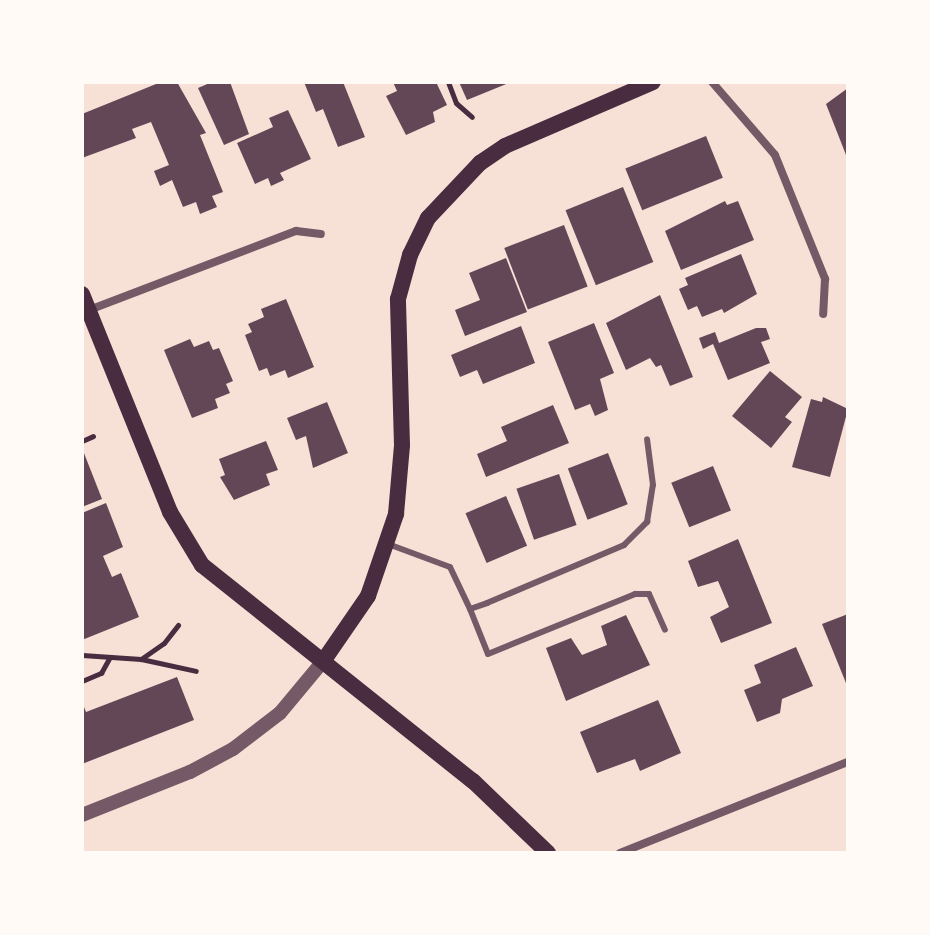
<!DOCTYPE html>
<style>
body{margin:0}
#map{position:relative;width:930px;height:935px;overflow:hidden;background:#f7e1d7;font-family:Signika,sans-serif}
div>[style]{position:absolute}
.building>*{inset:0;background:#644757;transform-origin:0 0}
.path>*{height:5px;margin:-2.5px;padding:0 2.5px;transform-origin:2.5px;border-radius:2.5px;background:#4a2c40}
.service>*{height:6px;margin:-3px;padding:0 3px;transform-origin:3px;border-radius:3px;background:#755966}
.minor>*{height:8px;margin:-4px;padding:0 4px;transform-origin:4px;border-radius:4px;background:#755966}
.tertiary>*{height:14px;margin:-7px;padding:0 7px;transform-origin:7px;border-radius:7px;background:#755966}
.secondary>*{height:16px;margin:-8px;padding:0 8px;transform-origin:8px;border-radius:8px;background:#4a2c40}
span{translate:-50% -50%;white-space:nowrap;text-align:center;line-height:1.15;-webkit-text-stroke:8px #fffaf5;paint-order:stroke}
.frame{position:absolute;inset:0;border:84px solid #fffaf5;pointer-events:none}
</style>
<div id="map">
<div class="building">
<div style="clip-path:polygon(161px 82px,177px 82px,206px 133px,200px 135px,223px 192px,212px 196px,217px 207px,200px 214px,196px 202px,183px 207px,172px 180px,160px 186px,154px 171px,169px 165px,151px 122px,132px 129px,136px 138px,82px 158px,82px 114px)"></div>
<div style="clip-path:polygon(212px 82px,230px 82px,249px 134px,224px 145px,198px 88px)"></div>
<div style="clip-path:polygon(304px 82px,343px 82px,365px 137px,338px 147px,323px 109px,316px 112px)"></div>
<div style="clip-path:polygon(393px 82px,436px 82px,447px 105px,433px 112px,435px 122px,406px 135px,386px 96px,397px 91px)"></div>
<div style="clip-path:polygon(459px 82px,511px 82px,467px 100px)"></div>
<div style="clip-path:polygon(848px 88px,848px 160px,826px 104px)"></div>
<div style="clip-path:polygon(288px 110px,311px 159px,280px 173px,284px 180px,271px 186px,268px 178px,255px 184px,237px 143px,273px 127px,269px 118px)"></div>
<div style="left:706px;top:136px;width:45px;height:87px;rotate:68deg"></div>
<div style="left:623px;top:187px;width:81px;height:62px;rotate:68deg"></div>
<div style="clip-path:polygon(725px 201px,727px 205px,738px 201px,754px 240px,681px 270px,665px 231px)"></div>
<div style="left:564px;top:225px;width:66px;height:64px;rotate:69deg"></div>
<div style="clip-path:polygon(741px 254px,757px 294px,724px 313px,722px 309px,702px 317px,697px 306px,688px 310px,679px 289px,688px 285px,685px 278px)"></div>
<div style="clip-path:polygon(506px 258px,527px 312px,465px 336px,455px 310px,480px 300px,469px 273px)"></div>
<div style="clip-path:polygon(660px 295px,693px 377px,670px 386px,661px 365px,656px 367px,650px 358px,626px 370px,606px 323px)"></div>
<div style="clip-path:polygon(286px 299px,314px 367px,288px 378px,285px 370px,270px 376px,267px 368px,259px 371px,245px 335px,252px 332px,248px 324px,264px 317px,261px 309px)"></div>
<div style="clip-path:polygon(594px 323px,614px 373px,600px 379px,608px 410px,595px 416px,590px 404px,575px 410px,548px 342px)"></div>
<div style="clip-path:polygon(521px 326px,535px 363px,483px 384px,477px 370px,460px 377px,451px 355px)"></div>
<div style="clip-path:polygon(756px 328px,766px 328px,770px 339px,761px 342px,770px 363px,728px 380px,713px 344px,703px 349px,699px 338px,715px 332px,719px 343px)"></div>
<div style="clip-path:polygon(190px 339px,194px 347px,209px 341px,213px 350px,219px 348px,233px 381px,226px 384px,230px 393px,215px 399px,218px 408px,192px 418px,164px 350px)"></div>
<div style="clip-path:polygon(770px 371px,802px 397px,785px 417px,792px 422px,771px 448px,732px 416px)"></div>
<div style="clip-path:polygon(823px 397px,848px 409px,830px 477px,792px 467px,811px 399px,822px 402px)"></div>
<div style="clip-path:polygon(327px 402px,348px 453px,313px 468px,306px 436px,296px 440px,287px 418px)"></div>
<div style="clip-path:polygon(553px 405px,569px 443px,486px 477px,477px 454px,507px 441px,501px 427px)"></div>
<div style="clip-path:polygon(266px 441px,278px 470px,266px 474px,270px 485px,234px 500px,220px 477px,225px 475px,219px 459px)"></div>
<div style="clip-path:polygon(82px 448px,102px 499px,82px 507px)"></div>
<div style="left:608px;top:453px;width:55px;height:43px;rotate:69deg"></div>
<div style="left:713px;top:466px;width:48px;height:45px;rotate:68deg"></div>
<div style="left:559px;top:474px;width:54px;height:45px;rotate:71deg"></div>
<div style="left:506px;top:496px;width:54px;height:44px;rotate:67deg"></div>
<div style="clip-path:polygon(106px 503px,123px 547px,103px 556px,112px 577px,121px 573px,139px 617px,82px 640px,82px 513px)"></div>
<div style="clip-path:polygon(738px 539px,772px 623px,721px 643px,710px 617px,729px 607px,718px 581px,698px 587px,688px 561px)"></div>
<div style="clip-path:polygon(848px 614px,848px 688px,822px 624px)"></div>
<div style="clip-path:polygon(626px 615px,650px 665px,566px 701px,546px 648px,571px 638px,582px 655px,607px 645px,601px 626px)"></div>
<div style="clip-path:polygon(796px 647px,813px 686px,782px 699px,780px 713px,757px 722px,744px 690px,761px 683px,754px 665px)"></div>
<div style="clip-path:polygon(177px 677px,194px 720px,82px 764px,82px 702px,86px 712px)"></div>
<div style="clip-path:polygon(658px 700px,681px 753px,640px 771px,635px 759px,597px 773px,580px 732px)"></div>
</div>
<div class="path">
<div style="left:448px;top:82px;width:22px;rotate:69deg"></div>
<div style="left:456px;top:103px;width:21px;rotate:41deg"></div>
<div style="left:82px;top:441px;width:12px;rotate:-24deg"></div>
<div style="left:82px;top:655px;width:59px;rotate:3.9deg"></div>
<div style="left:141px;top:659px;width:56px;rotate:12.3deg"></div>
<div style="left:141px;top:659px;width:28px;rotate:-35deg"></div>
<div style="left:164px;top:643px;width:23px;rotate:-52deg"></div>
<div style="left:82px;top:681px;width:21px;rotate:-23deg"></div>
<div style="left:101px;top:673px;width:18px;rotate:-61deg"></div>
</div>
<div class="service">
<div style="left:388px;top:544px;width:66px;rotate:20.4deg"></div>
<div style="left:450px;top:567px;width:47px;rotate:64.5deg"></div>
<div style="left:470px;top:609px;width:18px;rotate:-19deg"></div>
<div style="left:487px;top:603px;width:149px;rotate:-22.9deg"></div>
<div style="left:624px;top:545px;width:33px;rotate:-45deg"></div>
<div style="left:647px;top:522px;width:37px;rotate:-81deg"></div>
<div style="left:653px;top:485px;width:46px;rotate:-97.4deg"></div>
<div style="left:470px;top:609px;width:48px;rotate:68.2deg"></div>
<div style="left:488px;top:654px;width:159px;rotate:-22.2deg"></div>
<div style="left:635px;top:594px;width:14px"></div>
<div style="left:649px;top:594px;width:39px;rotate:66deg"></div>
</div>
<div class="minor">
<div style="left:712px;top:82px;width:96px;rotate:49.2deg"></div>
<div style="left:775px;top:155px;width:134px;rotate:68deg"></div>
<div style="left:825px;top:279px;width:35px;rotate:93deg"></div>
<div style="left:89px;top:310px;width:222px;rotate:-20.9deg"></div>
<div style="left:296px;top:231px;width:25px;rotate:7deg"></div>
<div style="left:620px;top:853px;width:245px;rotate:-21.8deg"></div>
</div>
<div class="tertiary">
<div style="left:82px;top:815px;width:116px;rotate:-21.7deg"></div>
<div style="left:190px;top:772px;width:49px;rotate:-28.1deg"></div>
<div style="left:233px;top:749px;width:59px;rotate:-37.5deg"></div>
<div style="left:280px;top:713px;width:69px;rotate:-50.3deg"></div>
</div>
<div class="secondary">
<div style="left:82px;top:294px;width:235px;rotate:68deg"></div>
<div style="left:170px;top:512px;width:62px;rotate:58.9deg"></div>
<div style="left:202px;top:565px;width:347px;rotate:38.6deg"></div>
<div style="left:473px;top:781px;width:104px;rotate:43.8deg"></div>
<div style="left:324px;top:660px;width:78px;rotate:-55.5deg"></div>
<div style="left:368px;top:596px;width:87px;rotate:-71.1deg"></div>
<div style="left:396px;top:514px;width:69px;rotate:-85deg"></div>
<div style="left:402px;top:445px;width:146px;rotate:-91.6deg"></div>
<div style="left:398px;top:299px;width:46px;rotate:-74.7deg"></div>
<div style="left:410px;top:255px;width:41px;rotate:-64.1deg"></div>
<div style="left:428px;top:218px;width:76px;rotate:-46.6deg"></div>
<div style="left:480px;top:163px;width:30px;rotate:-34deg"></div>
<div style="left:505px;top:146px;width:161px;rotate:-23.4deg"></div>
</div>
<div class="frame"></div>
</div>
